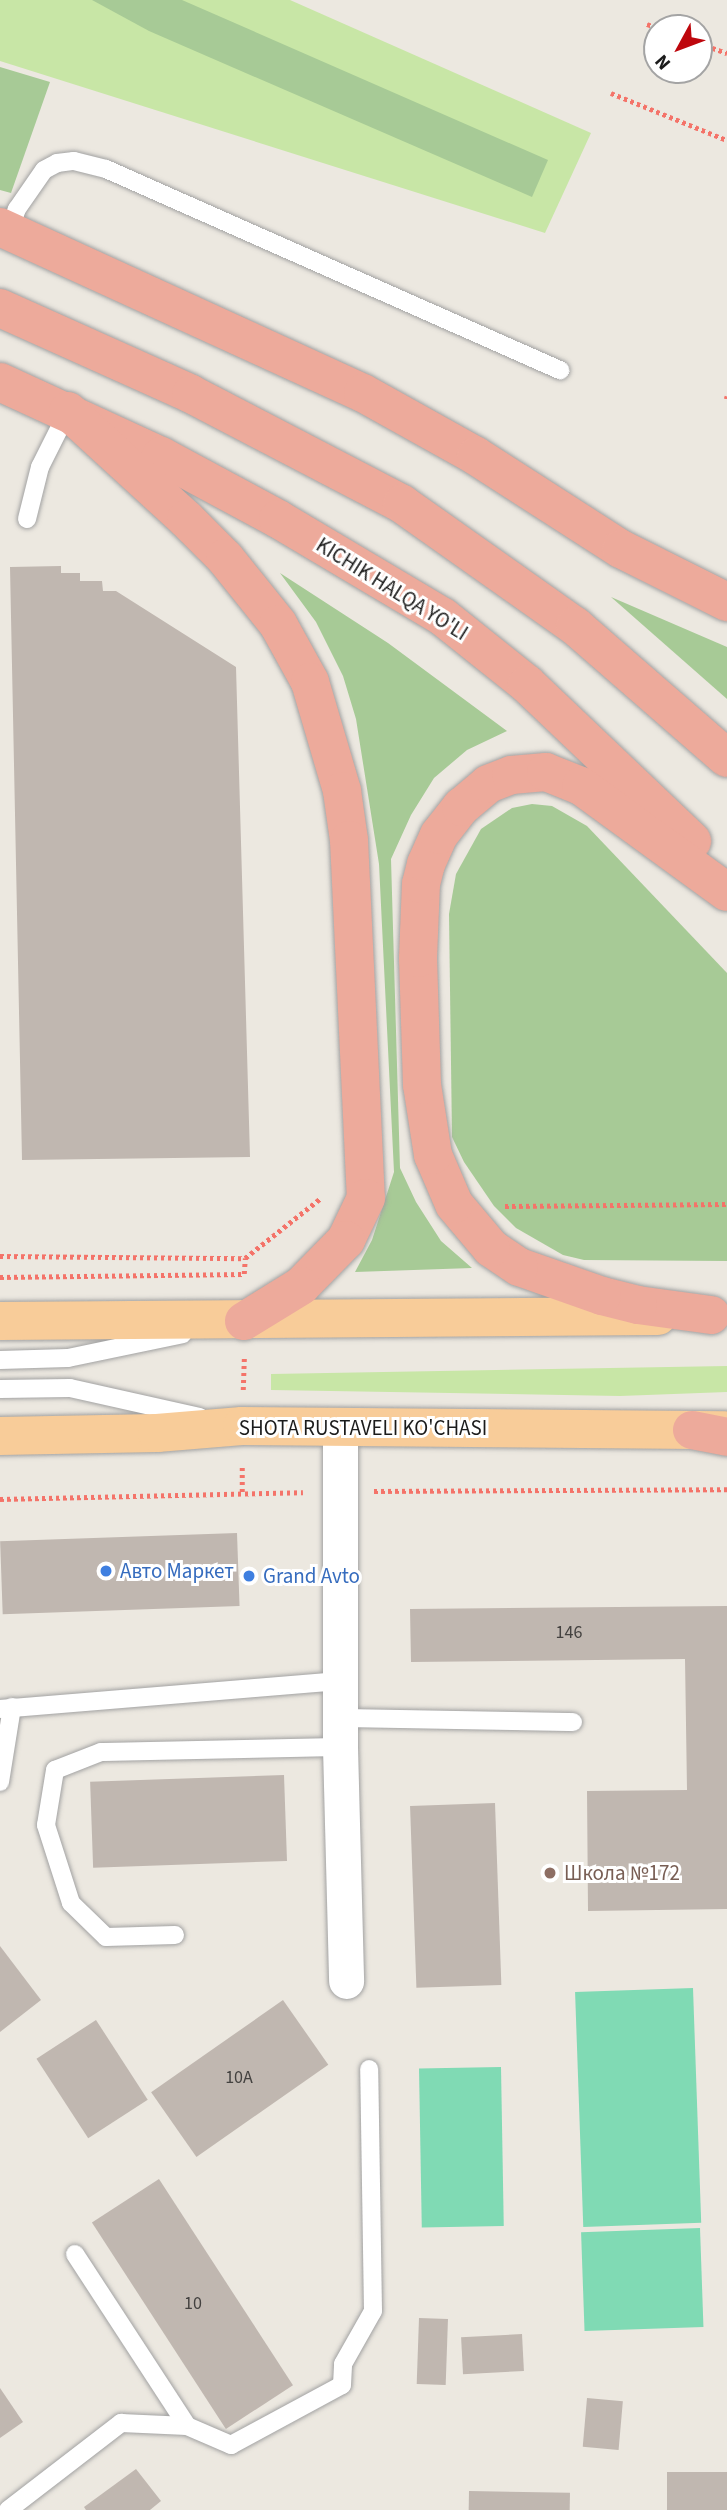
<!DOCTYPE html>
<meta charset="utf-8">
<style>
body{margin:0}
#map{position:relative;width:727px;height:2510px;overflow:hidden;background:#ece8e0;font-family:"Source Sans 3",sans-serif}
div>[style]{position:absolute}
.grass>*{inset:0;background:#c8e6a6}
.forest>*{inset:0;background:#a7ca96}
.pitch>*{inset:0;background:#80dab4;transform-origin:0 0}
.building>*{inset:0;background:#c0b7b0;transform-origin:0 0}
.path>*{height:4.5px;margin-top:-2.25px;transform-origin:0;background:repeating-linear-gradient(90deg,#f47369 0 3.5px,transparent 0 7px)}
.roads{filter:drop-shadow(0 0 2px #a2a2a2) drop-shadow(0 0 2px #a2a2a2)}
.service>*{height:18px;margin:-9px;padding:0 9px;transform-origin:9px;border-radius:9px;background:#fff}
.minor>*{height:35px;margin:-17.5px;padding:0 17.5px;transform-origin:17.5px;border-radius:17.5px;background:#fff}
.primary>*{height:38px;margin:-19px;padding:0 19px;transform-origin:19px;border-radius:19px;background:#f8cc99}
.trunk>*{height:38px;margin:-19px;padding:0 19px;transform-origin:19px;border-radius:19px;background:#edaa9b}
.dots>*{width:19px;height:19px;translate:-50% -50%;box-sizing:border-box;border:4px solid #fff;border-radius:50%}
span{translate:-50% -50%;white-space:nowrap;text-align:center;line-height:1.15;-webkit-text-stroke:6px #fff;paint-order:stroke}
.number-label{font-size:18px;color:#444240}
.number-label span{-webkit-text-stroke-width:0}
.street-label{font-size:21px;color:#1b1b1b}
.shop-label{font-size:21px;color:#366cbe}
.left{translate:0 -50%;text-align:left}
.education-label{font-size:21px;color:#785e54}
.north{position:absolute;left:643px;top:14px;width:70px;height:70px;box-sizing:border-box;background:#fff;border:2px solid #a4a4a4;border-radius:50%;rotate:229deg;font-size:19px;font-weight:700;line-height:28px;text-align:center;color:#1b1b1b}
.north::after{content:'';display:block;margin:auto;width:24px;height:32px;background:#be070d;clip-path:polygon(50% 0,100% 100%,50% 72%,0 100%)}
</style>
<div id="map">
<div class="grass">
<div style="clip-path:polygon(0 0,290px 0,591px 133px,545px 233px,0 61px)"></div>
<div style="clip-path:polygon(727px 1366px,727px 1392px,620px 1396px,271px 1390px,271px 1374px)"></div>
</div>
<div class="forest">
<div style="clip-path:polygon(92px 0,182px 0,548px 160px,532px 197px,149px 31px)"></div>
<div style="clip-path:polygon(0 67px,50px 82px,11px 193px,0 190px)"></div>
<div style="clip-path:polygon(280px 573px,388px 643px,507px 731px,467px 750px,434px 778px,411px 815px,391px 859px,400px 1168px,416px 1202px,441px 1241px,472px 1268px,355px 1272px,372px 1240px,394px 1172px,379px 864px,356px 719px,343px 676px,316px 622px)"></div>
<div style="clip-path:polygon(611px 597px,727px 647px,727px 699px)"></div>
<div style="clip-path:polygon(532px 804px,552px 806px,587px 826px,727px 973px,727px 1261px,584px 1260px,563px 1255px,516px 1228px,494px 1206px,464px 1162px,452px 1137px,449px 914px,456px 874px,481px 829px,512px 808px)"></div>
</div>
<div class="pitch">
<div style="left:693px;top:1988px;width:235px;height:118px;rotate:88deg"></div>
<div style="left:501px;top:2067px;width:159px;height:82px;rotate:89deg"></div>
<div style="left:700px;top:2228px;width:99px;height:119px;rotate:88deg"></div>
</div>
<div class="building">
<div style="clip-path:polygon(61px 566px,61px 573px,80px 573px,80px 581px,102px 581px,103px 591px,116px 591px,236px 667px,250px 1157px,22px 1160px,10px 567px)"></div>
<div style="left:237px;top:1533px;width:73px;height:237px;rotate:88deg"></div>
<div style="clip-path:polygon(727px 1606px,727px 1909px,588px 1911px,587px 1791px,687px 1790px,685px 1659px,411px 1662px,410px 1609px)"></div>
<div style="left:284px;top:1775px;width:86px;height:194px;rotate:88deg"></div>
<div style="left:495px;top:1803px;width:182px;height:85px;rotate:88deg"></div>
<div style="clip-path:polygon(0 1946px,41px 2000px,0 2032px)"></div>
<div style="left:283px;top:2000px;width:79px;height:161px;rotate:55deg"></div>
<div style="left:96px;top:2020px;width:95px;height:71px;rotate:57deg"></div>
<div style="left:159px;top:2179px;width:246px;height:80px;rotate:57deg"></div>
<div style="left:419px;top:2318px;width:29px;height:66px;rotate:2deg"></div>
<div style="left:522px;top:2334px;width:37px;height:61px;rotate:87deg"></div>
<div style="clip-path:polygon(0 2388px,23px 2422px,0 2438px)"></div>
<div style="left:587px;top:2398px;width:36px;height:49px;rotate:5deg"></div>
<div style="clip-path:polygon(136px 2469px,161px 2501px,150px 2510px,86px 2510px,84px 2507px)"></div>
<div style="left:727px;top:2472px;width:38px;height:60px;rotate:90deg"></div>
<div style="left:469px;top:2491px;width:101px;height:19px;rotate:1deg"></div>
</div>
<div class="path">
<div style="left:647px;top:24px;width:12px;rotate:20deg"></div>
<div style="left:699px;top:43px;width:30px;rotate:20deg"></div>
<div style="left:611px;top:93px;width:125px;rotate:22.1deg"></div>
<div style="left:726px;top:399px;width:3px;rotate:-72deg"></div>
<div style="left:505px;top:1206px;width:222px;rotate:-0.5deg"></div>
<div style="left:0;top:1256px;width:245px;rotate:0.5deg"></div>
<div style="left:245px;top:1258px;width:97px;rotate:-38.3deg"></div>
<div style="left:244px;top:1274px;width:16px;rotate:-86deg"></div>
<div style="left:0;top:1277px;width:244px;rotate:-0.7deg"></div>
<div style="left:243px;top:1390px;width:34px;rotate:-88deg"></div>
<div style="left:374px;top:1491px;width:353px;rotate:-0.3deg"></div>
<div style="left:242px;top:1492px;width:27px;rotate:-90deg"></div>
<div style="left:0;top:1499px;width:303px;rotate:-1.3deg"></div>
</div>
<div class="roads">
<div class="service">
<div style="left:10px;top:230px;width:22px;rotate:-72deg"></div>
<div style="left:17px;top:209px;width:47px;rotate:-55.3deg"></div>
<div style="left:44px;top:170px;width:15px;rotate:-28deg"></div>
<div style="left:57px;top:163px;width:17px;rotate:-7deg"></div>
<div style="left:74px;top:161px;width:33px;rotate:14deg"></div>
<div style="left:106px;top:169px;width:497px;rotate:23.9deg"></div>
<div style="left:27px;top:519px;width:54px;rotate:-76deg"></div>
<div style="left:40px;top:467px;width:63px;rotate:-63.4deg"></div>
<div style="left:0;top:1360px;width:68px;rotate:-1.7deg"></div>
<div style="left:68px;top:1358px;width:117px;rotate:-11.8deg"></div>
<div style="left:0;top:1389px;width:70px;rotate:-0.8deg"></div>
<div style="left:70px;top:1388px;width:133px;rotate:12.6deg"></div>
<div style="left:0;top:1709px;width:341px;rotate:-4.7deg"></div>
<div style="left:339px;top:1718px;width:234px;rotate:1deg"></div>
<div style="left:0;top:1782px;width:76px;rotate:-80.9deg"></div>
<div style="left:175px;top:1935px;width:69px;rotate:178.3deg"></div>
<div style="left:106px;top:1937px;width:49px;rotate:-135.8deg"></div>
<div style="left:71px;top:1903px;width:82px;rotate:-107.8deg"></div>
<div style="left:46px;top:1825px;width:56px;rotate:-80.7deg"></div>
<div style="left:55px;top:1770px;width:49px;rotate:-21.4deg"></div>
<div style="left:101px;top:1752px;width:239px;rotate:-1.2deg"></div>
<div style="left:75px;top:2254px;width:205px;rotate:56.9deg"></div>
<div style="left:8px;top:2510px;width:143px;rotate:-37.6deg"></div>
<div style="left:121px;top:2423px;width:66px;rotate:2.6deg"></div>
<div style="left:187px;top:2426px;width:48px;rotate:23.4deg"></div>
<div style="left:231px;top:2445px;width:126px;rotate:-28.4deg"></div>
<div style="left:342px;top:2385px;width:21px;rotate:-87deg"></div>
<div style="left:343px;top:2364px;width:61px;rotate:-60.5deg"></div>
<div style="left:373px;top:2311px;width:242px;rotate:-90.9deg"></div>
</div>
<div class="minor">
<div style="left:340px;top:1426px;width:321px;rotate:90deg"></div>
<div style="left:340px;top:1747px;width:234px;rotate:88.5deg"></div>
</div>
<div class="primary">
<div style="left:0;top:1321px;width:658px;rotate:-0.44deg"></div>
<div style="left:0;top:1436px;width:157px;rotate:-1.1deg"></div>
<div style="left:157px;top:1433px;width:85px;rotate:-4.7deg"></div>
<div style="left:242px;top:1426px;width:483px;rotate:0.5deg"></div>
</div>
<div class="trunk">
<div style="left:0;top:227px;width:399px;rotate:24.6deg"></div>
<div style="left:363px;top:393px;width:129px;rotate:29.1deg"></div>
<div style="left:476px;top:456px;width:172px;rotate:32.7deg"></div>
<div style="left:621px;top:549px;width:119px;rotate:26.6deg"></div>
<div style="left:0;top:308px;width:209px;rotate:24.2deg"></div>
<div style="left:191px;top:394px;width:238px;rotate:27.5deg"></div>
<div style="left:402px;top:504px;width:212px;rotate:35.2deg"></div>
<div style="left:575px;top:626px;width:201px;rotate:41deg"></div>
<div style="left:0;top:382px;width:177px;rotate:24.7deg"></div>
<div style="left:161px;top:456px;width:133px;rotate:28.3deg"></div>
<div style="left:278px;top:519px;width:192px;rotate:30.7deg"></div>
<div style="left:443px;top:617px;width:107px;rotate:38.6deg"></div>
<div style="left:527px;top:684px;width:228px;rotate:43.6deg"></div>
<div style="left:68px;top:411px;width:160px;rotate:42.5deg"></div>
<div style="left:186px;top:519px;width:55px;rotate:45deg"></div>
<div style="left:225px;top:558px;width:85px;rotate:51.2deg"></div>
<div style="left:278px;top:624px;width:66px;rotate:61.1deg"></div>
<div style="left:310px;top:682px;width:114px;rotate:73.6deg"></div>
<div style="left:342px;top:791px;width:49px;rotate:81.9deg"></div>
<div style="left:349px;top:840px;width:358px;rotate:87.3deg"></div>
<div style="left:366px;top:1198px;width:47px;rotate:115.5deg"></div>
<div style="left:346px;top:1240px;width:64px;rotate:134.4deg"></div>
<div style="left:301px;top:1286px;width:67px;rotate:148.4deg"></div>
<div style="left:711px;top:1315px;width:74px;rotate:-172.2deg"></div>
<div style="left:638px;top:1305px;width:37px;rotate:-166deg"></div>
<div style="left:602px;top:1296px;width:88px;rotate:-160.7deg"></div>
<div style="left:519px;top:1267px;width:34px;rotate:-146deg"></div>
<div style="left:491px;top:1248px;width:57px;rotate:-130.1deg"></div>
<div style="left:454px;top:1204px;width:53px;rotate:-113.2deg"></div>
<div style="left:433px;top:1155px;width:71px;rotate:-98.9deg"></div>
<div style="left:422px;top:1085px;width:127px;rotate:-91.8deg"></div>
<div style="left:418px;top:958px;width:74px;rotate:-87.7deg"></div>
<div style="left:421px;top:884px;width:21px;rotate:-76deg"></div>
<div style="left:426px;top:864px;width:32px;rotate:-66deg"></div>
<div style="left:439px;top:835px;width:36px;rotate:-52deg"></div>
<div style="left:461px;top:807px;width:35px;rotate:-40deg"></div>
<div style="left:488px;top:784px;width:25px;rotate:-21deg"></div>
<div style="left:511px;top:775px;width:35px;rotate:-5deg"></div>
<div style="left:546px;top:772px;width:38px;rotate:22deg"></div>
<div style="left:581px;top:786px;width:180px;rotate:36deg"></div>
<div style="left:692px;top:1430px;width:36px;rotate:11deg"></div>
</div>
</div>
<div class="dots">
<div style="left:106px;top:1571px;background:#3f7fe0"></div>
<div style="left:249px;top:1576px;background:#3f7fe0"></div>
<div style="left:550px;top:1873px;background:#8d6e63"></div>
</div>
<div class="number-label">
<span style="left:569px;top:1633px">146</span>
<span style="left:239px;top:2078px">10A</span>
<span style="left:193px;top:2304px">10</span>
</div>
<div class="street-label">
<span style="left:392px;top:589px;rotate:32deg">KICHIK HALQA YO'LI</span>
<span style="left:363px;top:1428px">SHOTA RUSTAVELI KO'CHASI</span>
</div>
<div class="shop-label">
<span class="left" style="left:120px;top:1571px">Авто Маркет</span>
<span class="left" style="left:263px;top:1576px">Grand Avto</span>
</div>
<div class="education-label">
<span class="left" style="left:564px;top:1873px">Школа №172</span>
</div>
<div class="north">N</div>
</div>
